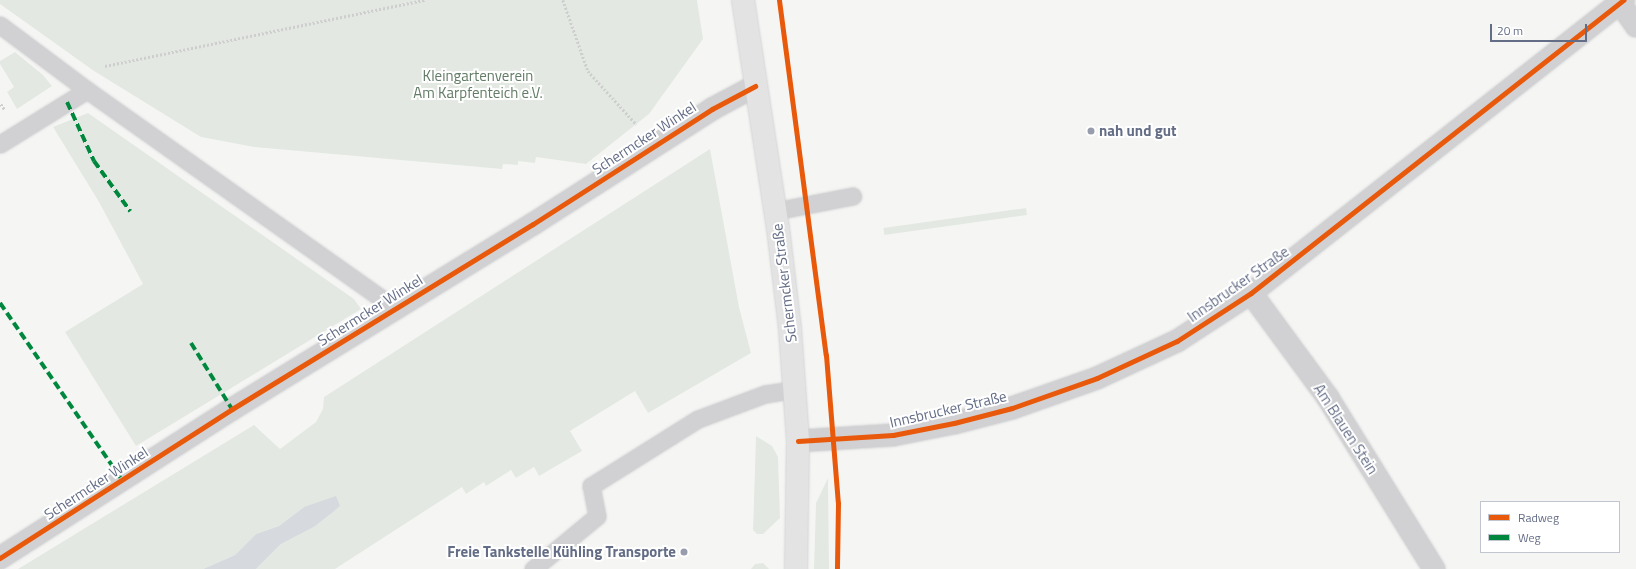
<!DOCTYPE html>
<meta charset="utf-8">
<style>
body{margin:0}
#map{position:relative;width:1636px;height:569px;overflow:hidden;background:#f5f6f4;font-family:"Titillium Web",sans-serif}
div>[style]{position:absolute}
.green>*{inset:0;background:#e3e9e2;transform-origin:0 0}
.water>*{inset:0;background:#d6d9de}
.path>*{height:2.5px;margin-top:-1.25px;transform-origin:0;background:repeating-linear-gradient(90deg,#cececf 0 2px,transparent 0 4px)}
.roads{filter:drop-shadow(0 0 1px #d2d3d4) drop-shadow(0 0 1px #d2d3d4)}
.lane>*{height:17px;margin:-8.5px;padding:0 8.5px;transform-origin:8.5px;border-radius:8.5px;background:#d1d1d3}
.street>*{height:22px;margin:-11px;padding:0 11px;transform-origin:11px;border-radius:11px;background:#d1d1d3}
.secondary>*{height:22px;margin:-11px;padding:0 11px;transform-origin:11px;border-radius:11px;background:#e3e3e4}
.quiet>*{height:4px;margin-top:-2px;transform-origin:0;background:repeating-linear-gradient(90deg,#00873e 0 8px,transparent 0 12px)}
.cycleway>*{height:5px;margin:-2.5px;padding:0 2.5px;transform-origin:2.5px;border-radius:2.5px;background:#e8590c}
.dots>*{width:11px;height:11px;translate:-50% -50%;box-sizing:border-box;border:2px solid #fff;border-radius:50%}
span{translate:-50% -50%;white-space:nowrap;text-align:center;line-height:1.15;-webkit-text-stroke:4px #fff;paint-order:stroke}
.park-label{font-size:15px;color:#637c65}
.poi-label{font-size:15px;color:#646d86;font-weight:700}
.left{translate:0 -50%;text-align:left}
.right{translate:-100% -50%;text-align:right}
.street-label{font-size:15px;color:#646d86}
.legend{position:absolute;left:1480px;top:501px;width:140px;height:52px;box-sizing:border-box;background:#fff;border:1px solid #c1c5cf;margin:0;padding:5px 7px;list-style:none;font-size:12px;color:#646d86}
.legend li{display:flex;align-items:center;gap:8px;height:20px}
.legend b{width:20px;border:1px solid #c1c5cf}
.scale{position:absolute;left:1490px;top:24px;width:97px;height:18px;box-sizing:border-box;border:2px solid #646d86;border-top:0;padding-left:5px;font-size:12px;line-height:14px;white-space:nowrap;color:#646d86;-webkit-text-stroke:3px #fff;paint-order:stroke}
</style>
<div id="map">
<div class="green">
<div style="clip-path:polygon(0 0,697px 0,703px 39px,649px 114px,586px 164px,536px 157px,535px 163px,518px 161px,518px 165px,503px 164px,502px 169px,254px 147px,201px 137px,94px 71px,0 4px)"></div>
<div style="clip-path:polygon(15px 52px,43px 75px,52px 86px,17px 109px,7px 92px,14px 87px,0 64px,0 61px)"></div>
<div style="clip-path:polygon(88px 113px,354px 299px,361px 309px,136px 446px,65px 332px,143px 284px,99px 202px,53px 127px)"></div>
<div style="clip-path:polygon(710px 149px,739px 307px,751px 353px,648px 413px,635px 391px,570px 431px,582px 451px,539px 476px,534px 467px,516px 478px,511px 470px,486px 486px,484px 482px,466px 494px,462px 487px,335px 569px,256px 569px,281px 544px,314px 527px,340px 506px,304px 507px,279px 526px,256px 534px,235px 555px,203px 569px,18px 569px,254px 425px,280px 449px,316px 422px,323px 409px,324px 397px)"></div>
<div style="left:1026px;top:208px;width:7px;height:144px;rotate:82deg"></div>
<div style="clip-path:polygon(756px 436px,772px 446px,778px 457px,780px 518px,763px 534px,757px 534px,753px 530px)"></div>
<div style="clip-path:polygon(828px 478px,829px 569px,814px 569px,816px 503px)"></div>
<div style="clip-path:polygon(763px 563px,769px 569px,751px 569px,755px 564px)"></div>
</div>
<div class="water">
<div style="clip-path:polygon(336px 496px,340px 506px,333px 512px,314px 527px,281px 544px,256px 569px,203px 569px,235px 555px,256px 534px,279px 526px,304px 507px)"></div>
</div>
<div class="path">
<div style="left:563px;top:0;width:75px;rotate:70.6deg"></div>
<div style="left:588px;top:71px;width:72px;rotate:47.8deg"></div>
<div style="left:105px;top:66px;width:327px;rotate:-11.7deg"></div>
<div style="left:1px;top:104px;width:7px;rotate:56deg"></div>
</div>
<div class="roads">
<div class="lane">
<div style="left:0;top:25px;width:109px;rotate:36.8deg"></div>
<div style="left:0;top:144px;width:102px;rotate:-31.8deg"></div>
<div style="left:87px;top:90px;width:377px;rotate:35.3deg"></div>
<div style="left:775px;top:211px;width:79px;rotate:-10.9deg"></div>
<div style="left:533px;top:569px;width:83px;rotate:-39.6deg"></div>
<div style="left:597px;top:516px;width:31px;rotate:-101deg"></div>
<div style="left:591px;top:486px;width:126px;rotate:-32.1deg"></div>
<div style="left:698px;top:419px;width:72px;rotate:-20.5deg"></div>
<div style="left:765px;top:394px;width:30px;rotate:-9deg"></div>
</div>
<div class="street">
<div style="left:1620px;top:3px;width:28px;rotate:55deg"></div>
<div style="left:1251px;top:293px;width:130px;rotate:53.7deg"></div>
<div style="left:1328px;top:398px;width:201px;rotate:58.2deg"></div>
<div style="left:798px;top:441px;width:95px;rotate:-3.6deg"></div>
<div style="left:893px;top:435px;width:62px;rotate:-11.1deg"></div>
<div style="left:954px;top:423px;width:60px;rotate:-14.5deg"></div>
<div style="left:1012px;top:408px;width:90px;rotate:-19.4deg"></div>
<div style="left:1097px;top:378px;width:88px;rotate:-24.8deg"></div>
<div style="left:1177px;top:341px;width:88px;rotate:-33deg"></div>
<div style="left:1251px;top:293px;width:474px;rotate:-38.2deg"></div>
<div style="left:0;top:558px;width:276px;rotate:-32.7deg"></div>
<div style="left:232px;top:409px;width:353px;rotate:-31.6deg"></div>
<div style="left:533px;top:224px;width:213px;rotate:-32.7deg"></div>
<div style="left:712px;top:109px;width:49px;rotate:-28.1deg"></div>
</div>
<div class="secondary">
<div style="left:743px;top:0;width:231px;rotate:81.3deg"></div>
<div style="left:778px;top:228px;width:102px;rotate:83.2deg"></div>
<div style="left:790px;top:329px;width:112px;rotate:85.9deg"></div>
<div style="left:798px;top:441px;width:128px;rotate:90.9deg"></div>
</div>
</div>
<div class="quiet">
<div style="left:67px;top:102px;width:65px;rotate:65.4deg"></div>
<div style="left:94px;top:161px;width:62px;rotate:54.2deg"></div>
<div style="left:0;top:303px;width:216px;rotate:55.4deg"></div>
<div style="left:191px;top:343px;width:78px;rotate:58.2deg"></div>
</div>
<div class="cycleway">
<div style="left:779px;top:0;width:358px;rotate:82.5deg"></div>
<div style="left:826px;top:355px;width:148px;rotate:85.4deg"></div>
<div style="left:838px;top:503px;width:66px;rotate:90.9deg"></div>
<div style="left:798px;top:441px;width:95px;rotate:-3.6deg"></div>
<div style="left:893px;top:435px;width:62px;rotate:-11.1deg"></div>
<div style="left:954px;top:423px;width:60px;rotate:-14.5deg"></div>
<div style="left:1012px;top:408px;width:90px;rotate:-19.4deg"></div>
<div style="left:1097px;top:378px;width:88px;rotate:-24.8deg"></div>
<div style="left:1177px;top:341px;width:88px;rotate:-33deg"></div>
<div style="left:1251px;top:293px;width:474px;rotate:-38.2deg"></div>
<div style="left:0;top:558px;width:276px;rotate:-32.7deg"></div>
<div style="left:232px;top:409px;width:353px;rotate:-31.6deg"></div>
<div style="left:533px;top:224px;width:213px;rotate:-32.7deg"></div>
<div style="left:712px;top:109px;width:49px;rotate:-28.1deg"></div>
</div>
<div class="dots">
<div style="left:1091px;top:131px;background:#979dac"></div>
<div style="left:684px;top:552px;background:#979dac"></div>
</div>
<div class="park-label">
<span style="left:478px;top:84px">Kleingartenverein<br>Am Karpfenteich e.V.</span>
</div>
<div class="poi-label">
<span class="left" style="left:1099px;top:131px">nah und gut</span>
<span class="right" style="left:676px;top:552px">Freie Tankstelle Kühling Transporte</span>
</div>
<div class="street-label">
<span style="left:644px;top:138px;rotate:-33deg">Schermcker Winkel</span>
<span style="left:784px;top:283px;rotate:-97deg">Schermcker Straße</span>
<span style="left:1238px;top:284px;rotate:-35deg">Innsbrucker Straße</span>
<span style="left:370px;top:310px;rotate:-32deg">Schermcker Winkel</span>
<span style="left:948px;top:409px;rotate:-13deg">Innsbrucker Straße</span>
<span style="left:1346px;top:429px;rotate:57deg">Am Blauen Stein</span>
<span style="left:96px;top:483px;rotate:-33deg">Schermcker Winkel</span>
</div>
<ul class="legend">
<li><b style="height:5px;background:#e8590c"></b>Radweg</li>
<li><b style="height:5px;background:#00873e"></b>Weg</li>
</ul>
<div class="scale">20 m</div>
</div>
